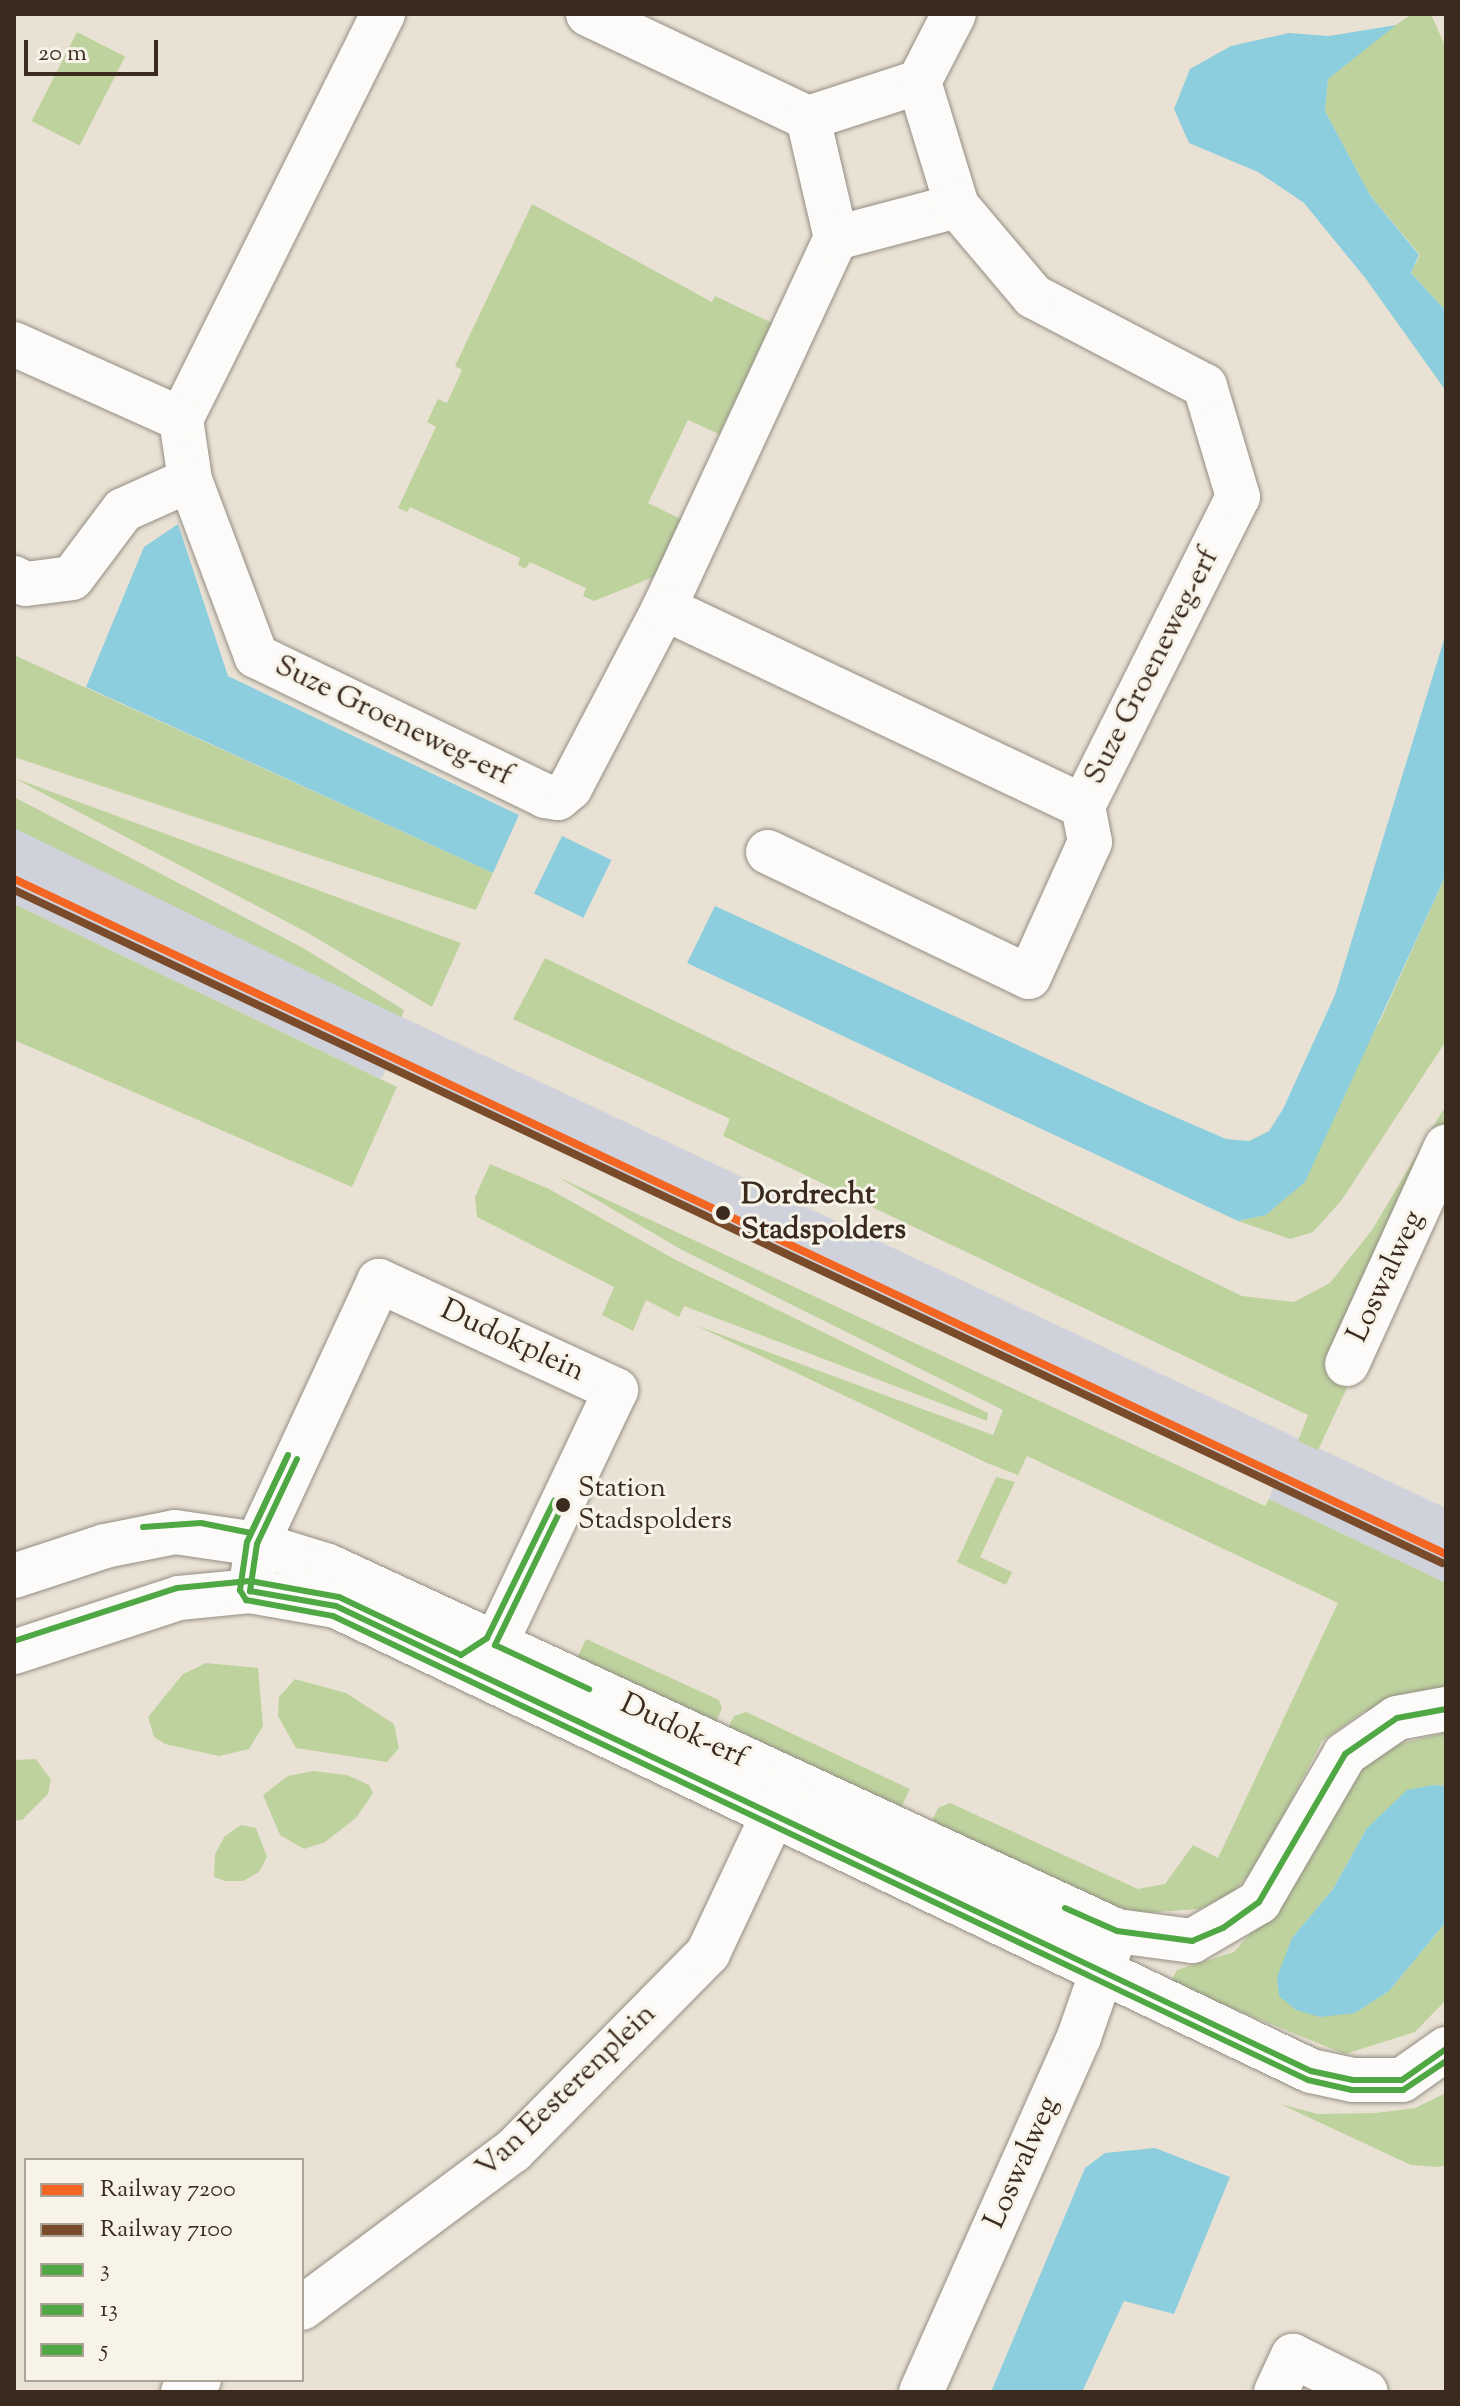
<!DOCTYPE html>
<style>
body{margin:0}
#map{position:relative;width:1460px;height:2406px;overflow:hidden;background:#e9e2d4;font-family:"Sorts Mill Goudy",serif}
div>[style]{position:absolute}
.industrial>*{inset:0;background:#cfd2da}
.green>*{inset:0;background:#bed29e;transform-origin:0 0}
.water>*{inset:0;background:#8dcede;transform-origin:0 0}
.roads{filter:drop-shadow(0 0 2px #938d84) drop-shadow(0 0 2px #938d84)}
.minor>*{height:44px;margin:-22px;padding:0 22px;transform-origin:22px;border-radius:22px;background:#fcfbf9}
.bus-1>*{height:6px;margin:-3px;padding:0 3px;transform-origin:3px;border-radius:3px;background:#4fa844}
.bus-2>*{height:6px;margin:-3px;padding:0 3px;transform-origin:3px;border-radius:3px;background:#4fa844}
.bus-3>*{height:6px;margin:-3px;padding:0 3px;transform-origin:3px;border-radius:3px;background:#4fa844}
.rail-1>*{height:8px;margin:-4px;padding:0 4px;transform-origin:4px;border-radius:4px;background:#f26522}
.rail-2>*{height:8px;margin:-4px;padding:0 4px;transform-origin:4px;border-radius:4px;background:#7a4b2a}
.dots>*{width:22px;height:22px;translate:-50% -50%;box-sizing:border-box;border:4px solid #f7f3e8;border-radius:50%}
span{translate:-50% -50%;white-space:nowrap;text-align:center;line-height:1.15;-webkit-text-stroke:6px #f7f3e8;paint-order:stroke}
.bus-label{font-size:28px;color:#3b2a1e}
.left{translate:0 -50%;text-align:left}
.street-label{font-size:30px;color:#3b2a1e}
.stop-label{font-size:30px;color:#3b2a1e;font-weight:700}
.frame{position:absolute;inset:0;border:16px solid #3b2a1e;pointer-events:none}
.legend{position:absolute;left:24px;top:2158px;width:280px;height:224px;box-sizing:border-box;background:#f7f3e8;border:2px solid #aca397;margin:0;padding:10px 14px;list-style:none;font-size:24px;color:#3b2a1e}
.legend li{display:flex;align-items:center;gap:16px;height:40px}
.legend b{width:40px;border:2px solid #aca397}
.scale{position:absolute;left:24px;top:40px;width:134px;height:36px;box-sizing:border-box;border:4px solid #3b2a1e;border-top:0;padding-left:10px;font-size:24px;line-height:28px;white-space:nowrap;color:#3b2a1e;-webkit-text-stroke:6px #f7f3e8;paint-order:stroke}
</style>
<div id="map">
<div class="industrial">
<div style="clip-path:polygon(14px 818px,160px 890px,197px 893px,303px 948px,404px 1010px,402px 1017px,1446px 1508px,1446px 1583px,1269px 1499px,1275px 1483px,388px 1066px,381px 1079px,14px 904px)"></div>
</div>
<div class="green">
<div style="clip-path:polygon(1412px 14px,1431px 14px,1446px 48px,1446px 311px,1411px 273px,1420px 255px,1370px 195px,1325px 111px,1328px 79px,1352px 54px)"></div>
<div style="left:77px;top:32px;width:54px;height:100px;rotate:27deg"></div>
<div style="clip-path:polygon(532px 204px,712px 302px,715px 296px,772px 323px,719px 434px,688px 420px,648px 503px,683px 520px,656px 576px,594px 601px,583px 596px,586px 588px,530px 562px,525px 569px,518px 565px,520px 558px,410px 507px,407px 512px,398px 508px,436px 427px,427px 422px,438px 399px,447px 403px,462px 370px,455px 366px)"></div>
<div style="clip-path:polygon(14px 655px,493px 873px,476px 910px,14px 757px)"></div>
<div style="clip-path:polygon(14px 778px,461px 943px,432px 1007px,308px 933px)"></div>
<div style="clip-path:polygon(14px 797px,303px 948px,404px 1010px,401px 1017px,14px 828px)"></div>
<div style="clip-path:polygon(1446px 875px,1446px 1041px,1341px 1201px,1313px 1232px,1290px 1239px,1238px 1221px,1266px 1215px,1380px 1021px)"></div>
<div style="clip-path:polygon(14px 904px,397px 1087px,352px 1187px,14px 1040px)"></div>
<div style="clip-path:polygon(545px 958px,1242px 1296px,1294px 1302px,1330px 1283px,1372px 1230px,1446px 1105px,1446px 1125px,1335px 1363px,1354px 1373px,1318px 1450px,1298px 1441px,1308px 1415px,723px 1136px,730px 1119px,513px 1019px)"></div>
<div style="clip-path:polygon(490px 1164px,549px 1189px,676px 1260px,988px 1413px,987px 1421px,684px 1306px,679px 1317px,646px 1300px,633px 1331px,602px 1315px,614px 1287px,477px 1217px,475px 1197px)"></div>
<div style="clip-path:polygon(556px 1176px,1265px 1506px,1269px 1499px,1446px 1583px,1446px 1694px,1363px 1712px,1322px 1741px,1258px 1864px,1233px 1893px,1199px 1909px,1142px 1913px,1068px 1895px,930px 1825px,938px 1808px,950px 1803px,1138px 1889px,1165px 1884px,1193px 1845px,1218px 1858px,1338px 1603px,1027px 1456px,1018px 1475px,987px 1463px,695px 1325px,993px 1435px,1003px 1410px,682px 1250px)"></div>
<div style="clip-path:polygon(996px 1477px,1015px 1482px,980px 1557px,1012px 1572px,1006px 1585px,957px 1562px)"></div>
<div style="clip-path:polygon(586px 1639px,719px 1700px,722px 1708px,713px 1730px,573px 1666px)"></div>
<div style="clip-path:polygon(206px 1663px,258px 1668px,263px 1726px,249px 1749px,219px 1756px,165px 1744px,154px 1737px,148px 1717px,183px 1674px)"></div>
<div style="clip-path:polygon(295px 1679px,346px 1693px,394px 1724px,399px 1748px,387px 1762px,296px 1748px,278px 1716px,279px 1697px)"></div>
<div style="clip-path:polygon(746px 1712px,910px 1789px,902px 1806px,882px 1809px,724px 1736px,734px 1716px)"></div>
<div style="clip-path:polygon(1446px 1733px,1446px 1786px,1434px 1785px,1367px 1828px,1333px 1889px,1292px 1938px,1355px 2013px,1389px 1991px,1446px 1922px,1446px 2000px,1415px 2032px,1345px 2054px,1170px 1983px,1177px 1970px,1234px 1952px,1248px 1936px,1313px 1851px,1346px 1784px,1369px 1762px,1397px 1744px)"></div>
<div style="clip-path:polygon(36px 1759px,51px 1780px,48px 1794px,22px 1820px,14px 1821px,14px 1760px)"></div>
<div style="clip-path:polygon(313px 1771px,347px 1775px,369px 1785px,373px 1793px,356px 1818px,325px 1842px,304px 1849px,280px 1835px,263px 1795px,288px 1776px)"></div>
<div style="clip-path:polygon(241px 1825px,256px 1828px,267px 1857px,259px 1872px,243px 1881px,225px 1881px,214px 1877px,215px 1854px,225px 1836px)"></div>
<div style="clip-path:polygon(1446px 2093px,1446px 2165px,1439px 2167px,1411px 2165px,1280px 2104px,1318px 2114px,1375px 2113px,1415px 2108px)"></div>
</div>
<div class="water">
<div style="clip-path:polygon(1396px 25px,1328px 79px,1325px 111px,1370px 195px,1419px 255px,1411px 273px,1446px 311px,1446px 391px,1366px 279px,1304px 203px,1258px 172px,1189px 143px,1174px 109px,1190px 69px,1231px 46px,1289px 33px,1329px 36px)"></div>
<div style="clip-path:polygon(178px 524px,228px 676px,519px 815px,493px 873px,86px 687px,144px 547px)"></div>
<div style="clip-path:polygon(1446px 633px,1446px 875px,1305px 1182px,1266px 1215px,1238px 1221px,687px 963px,715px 906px,1150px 1106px,1226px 1139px,1249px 1141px,1269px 1131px,1283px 1109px,1335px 995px)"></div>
<div style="left:562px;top:836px;width:55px;height:64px;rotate:26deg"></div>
<div style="clip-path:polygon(1434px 1785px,1446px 1786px,1446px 1922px,1389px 1991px,1355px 2013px,1320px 2017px,1296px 2010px,1279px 1996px,1277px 1977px,1292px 1938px,1333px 1889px,1367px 1828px,1407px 1790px)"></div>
<div style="clip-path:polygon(1155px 2148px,1230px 2177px,1174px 2314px,1124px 2301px,1082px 2392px,991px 2392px,1085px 2168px,1105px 2153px)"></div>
</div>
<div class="roads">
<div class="minor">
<div style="left:383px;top:14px;width:453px;rotate:116.5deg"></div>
<div style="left:181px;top:419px;width:62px;rotate:81.6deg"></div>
<div style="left:190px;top:480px;width:188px;rotate:69.4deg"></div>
<div style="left:256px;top:656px;width:321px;rotate:25.8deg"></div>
<div style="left:545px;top:796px;width:13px;rotate:9deg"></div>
<div style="left:558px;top:798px;width:16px;rotate:-40deg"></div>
<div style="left:570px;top:788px;width:203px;rotate:-62.4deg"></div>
<div style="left:664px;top:608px;width:408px;rotate:-65.1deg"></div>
<div style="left:588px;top:14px;width:243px;rotate:25.3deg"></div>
<div style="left:919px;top:82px;width:117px;rotate:162deg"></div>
<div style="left:808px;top:118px;width:123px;rotate:76.9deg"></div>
<div style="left:836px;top:238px;width:125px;rotate:-14.8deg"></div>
<div style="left:957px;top:206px;width:130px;rotate:-107deg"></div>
<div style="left:919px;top:82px;width:76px;rotate:-62.8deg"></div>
<div style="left:14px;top:344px;width:183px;rotate:24.2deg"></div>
<div style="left:14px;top:578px;width:13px;rotate:27deg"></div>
<div style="left:26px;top:584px;width:46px;rotate:-7.4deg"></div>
<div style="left:72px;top:578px;width:85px;rotate:-53.1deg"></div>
<div style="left:123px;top:510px;width:73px;rotate:-24.1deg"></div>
<div style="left:664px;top:608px;width:463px;rotate:25.3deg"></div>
<div style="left:1083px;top:806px;width:346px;rotate:-63.4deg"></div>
<div style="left:1238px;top:497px;width:116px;rotate:-106.6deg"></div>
<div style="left:1205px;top:386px;width:194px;rotate:-152.4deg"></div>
<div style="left:1033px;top:296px;width:118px;rotate:-130.2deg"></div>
<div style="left:768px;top:852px;width:289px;rotate:25.6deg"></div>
<div style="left:1029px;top:977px;width:148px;rotate:-65.7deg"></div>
<div style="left:1090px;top:842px;width:37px;rotate:-101deg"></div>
<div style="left:1347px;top:1364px;width:239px;rotate:-65.5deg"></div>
<div style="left:253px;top:1572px;width:28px;rotate:-82deg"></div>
<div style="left:257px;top:1544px;width:290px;rotate:-65.1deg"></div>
<div style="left:379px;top:1281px;width:261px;rotate:24.7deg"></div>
<div style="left:616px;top:1390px;width:282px;rotate:115.4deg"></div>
<div style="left:495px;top:1645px;width:30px;rotate:147deg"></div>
<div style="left:14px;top:1576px;width:96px;rotate:-18.2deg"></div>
<div style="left:105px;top:1546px;width:71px;rotate:-11.3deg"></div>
<div style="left:175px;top:1532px;width:83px;rotate:8.3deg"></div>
<div style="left:257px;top:1544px;width:74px;rotate:17.2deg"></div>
<div style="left:328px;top:1566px;width:869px;rotate:24.83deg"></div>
<div style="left:1117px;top:1931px;width:76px;rotate:7.6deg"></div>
<div style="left:1192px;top:1941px;width:78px;rotate:-30.2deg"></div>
<div style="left:1259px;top:1902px;width:171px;rotate:-59.8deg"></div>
<div style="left:1345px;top:1754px;width:63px;rotate:-34.7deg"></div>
<div style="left:1397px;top:1718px;width:50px;rotate:-10.4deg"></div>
<div style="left:14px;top:1652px;width:174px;rotate:-18.1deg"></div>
<div style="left:179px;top:1598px;width:71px;rotate:-5.6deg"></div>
<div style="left:250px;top:1591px;width:87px;rotate:9.9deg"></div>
<div style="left:336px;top:1606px;width:1080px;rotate:25.5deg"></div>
<div style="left:1311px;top:2071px;width:43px;rotate:12.1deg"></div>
<div style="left:1353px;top:2080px;width:49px"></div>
<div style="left:1402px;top:2080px;width:54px;rotate:-35.2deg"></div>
<div style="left:302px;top:2308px;width:263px;rotate:-36.7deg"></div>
<div style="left:513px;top:2151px;width:278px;rotate:-45.4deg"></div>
<div style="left:708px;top:1953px;width:183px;rotate:-64.8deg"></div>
<div style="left:183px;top:2392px;width:20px;rotate:-37deg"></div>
<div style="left:921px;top:2392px;width:389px;rotate:-66deg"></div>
<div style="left:1079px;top:2037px;width:97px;rotate:-70.8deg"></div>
<div style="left:1276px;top:2392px;width:40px;rotate:-65deg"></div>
<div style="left:1293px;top:2356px;width:81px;rotate:26.3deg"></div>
</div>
</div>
<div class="bus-1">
<div style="left:297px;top:1459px;width:94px;rotate:115.2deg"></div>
<div style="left:257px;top:1544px;width:48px;rotate:98.5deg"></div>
<div style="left:250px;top:1591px;width:87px;rotate:9.9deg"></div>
<div style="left:336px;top:1606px;width:1080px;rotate:25.5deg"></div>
<div style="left:1311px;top:2071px;width:43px;rotate:12.1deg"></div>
<div style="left:1353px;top:2080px;width:49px"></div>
<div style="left:1402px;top:2080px;width:54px;rotate:-35.2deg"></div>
<div style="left:563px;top:1505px;width:156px;rotate:115.9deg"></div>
<div style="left:495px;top:1645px;width:104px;rotate:25.1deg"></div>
<div style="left:1065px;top:1908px;width:57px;rotate:23.9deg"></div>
<div style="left:1117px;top:1931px;width:76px;rotate:7.6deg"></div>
<div style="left:1192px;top:1941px;width:34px;rotate:-23deg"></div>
<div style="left:1223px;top:1928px;width:44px;rotate:-35.8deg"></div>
<div style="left:1259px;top:1902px;width:171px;rotate:-59.8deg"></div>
<div style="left:1345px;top:1754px;width:63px;rotate:-34.7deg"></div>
<div style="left:1397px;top:1718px;width:50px;rotate:-10.4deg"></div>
</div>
<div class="bus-2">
<div style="left:288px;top:1455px;width:96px;rotate:115.2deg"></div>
<div style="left:247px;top:1542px;width:49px;rotate:98.3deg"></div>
<div style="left:240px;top:1590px;width:12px;rotate:59deg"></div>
<div style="left:246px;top:1600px;width:88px;rotate:10.4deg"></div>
<div style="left:333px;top:1616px;width:1080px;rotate:25.45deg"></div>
<div style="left:1308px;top:2080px;width:45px;rotate:12.8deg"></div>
<div style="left:1352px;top:2090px;width:51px"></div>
<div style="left:1403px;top:2090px;width:52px;rotate:-34deg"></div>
</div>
<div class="bus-3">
<div style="left:143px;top:1527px;width:58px;rotate:-3.9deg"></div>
<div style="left:201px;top:1523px;width:51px;rotate:11.3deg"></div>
<div style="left:251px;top:1533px;width:86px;rotate:-64.6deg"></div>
<div style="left:14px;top:1641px;width:171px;rotate:-18deg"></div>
<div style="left:177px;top:1588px;width:73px;rotate:-5.5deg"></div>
<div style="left:250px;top:1581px;width:90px;rotate:10.2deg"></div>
<div style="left:339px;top:1597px;width:135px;rotate:25.4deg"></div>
<div style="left:461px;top:1655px;width:31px;rotate:-33deg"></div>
<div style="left:487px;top:1638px;width:153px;rotate:-63.9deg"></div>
</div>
<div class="rail-1">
<div style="left:14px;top:879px;width:1583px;rotate:25.24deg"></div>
</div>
<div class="rail-2">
<div style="left:14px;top:890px;width:1579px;rotate:25.23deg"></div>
</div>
<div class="dots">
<div style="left:723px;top:1213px;background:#3b2a1e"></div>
<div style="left:563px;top:1505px;background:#3b2a1e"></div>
</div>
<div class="bus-label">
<span class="left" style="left:578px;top:1505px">Station<br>Stadspolders</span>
</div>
<div class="street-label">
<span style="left:1153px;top:667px;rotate:-63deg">Suze Groeneweg-erf</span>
<span style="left:393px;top:722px;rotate:26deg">Suze Groeneweg-erf</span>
<span style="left:1387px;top:1277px;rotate:-65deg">Loswalweg</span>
<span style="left:512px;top:1342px;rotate:25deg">Dudokplein</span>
<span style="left:683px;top:1732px;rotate:25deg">Dudok-erf</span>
<span style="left:567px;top:2092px;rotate:-44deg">Van Eesterenplein</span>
<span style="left:1023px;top:2163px;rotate:-66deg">Loswalweg</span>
</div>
<div class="stop-label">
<span class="left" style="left:741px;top:1213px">Dordrecht<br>Stadspolders</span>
</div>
<div class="frame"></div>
<ul class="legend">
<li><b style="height:10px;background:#f26522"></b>Railway 7200</li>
<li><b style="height:10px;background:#7a4b2a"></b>Railway 7100</li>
<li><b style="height:10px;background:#4fa844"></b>3</li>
<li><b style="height:10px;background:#4fa844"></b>13</li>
<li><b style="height:10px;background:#4fa844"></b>5</li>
</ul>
<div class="scale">20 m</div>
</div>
